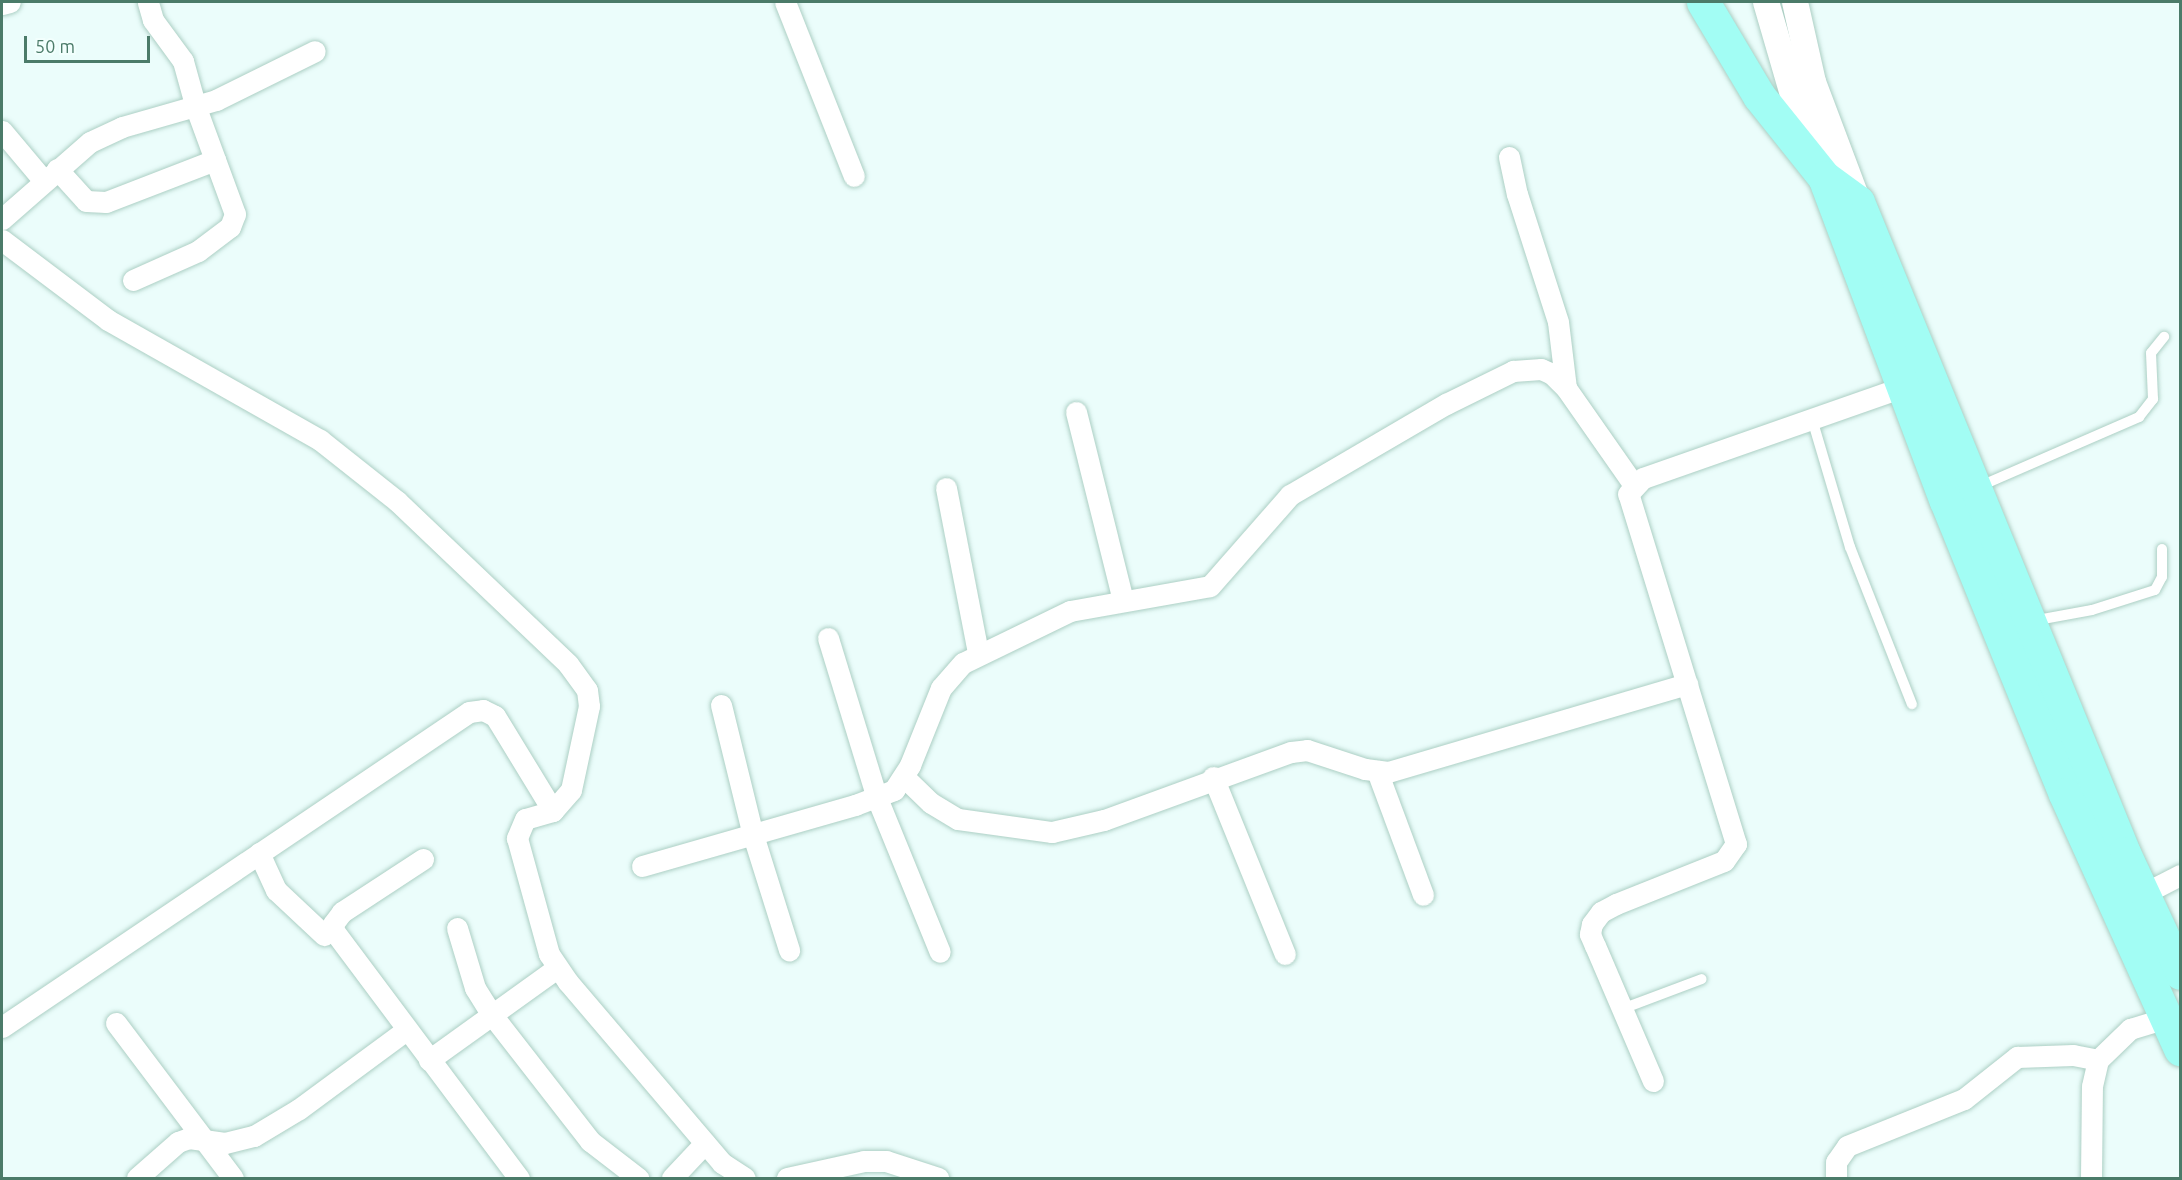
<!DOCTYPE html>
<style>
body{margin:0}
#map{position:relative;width:2182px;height:1180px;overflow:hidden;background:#ebfdfb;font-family:Ubuntu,sans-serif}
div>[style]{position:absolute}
.roads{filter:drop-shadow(0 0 2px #accfc4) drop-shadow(0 0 2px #accfc4)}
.service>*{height:10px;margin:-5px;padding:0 5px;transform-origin:5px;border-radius:5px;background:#fff}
.minor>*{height:21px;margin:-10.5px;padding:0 10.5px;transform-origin:10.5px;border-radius:10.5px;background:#fff}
.tertiary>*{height:26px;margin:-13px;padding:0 13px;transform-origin:13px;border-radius:13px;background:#fff}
.primary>*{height:33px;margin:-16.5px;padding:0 16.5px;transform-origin:16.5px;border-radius:16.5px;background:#a2fdf4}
span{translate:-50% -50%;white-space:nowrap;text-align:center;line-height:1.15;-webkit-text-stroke:6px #f2fffd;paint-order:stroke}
.frame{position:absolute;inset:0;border:3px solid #4b7b69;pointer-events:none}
.scale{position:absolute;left:24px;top:36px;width:126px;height:27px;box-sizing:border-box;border:3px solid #4b7b69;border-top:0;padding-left:8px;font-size:18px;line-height:21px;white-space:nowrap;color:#4b7b69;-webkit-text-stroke:4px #f2fffd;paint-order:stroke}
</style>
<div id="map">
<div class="roads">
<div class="service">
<div style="left:1812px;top:419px;width:134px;rotate:73.5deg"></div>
<div style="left:1850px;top:547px;width:169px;rotate:68.5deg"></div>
<div style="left:1978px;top:487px;width:176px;rotate:-23.5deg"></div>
<div style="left:2139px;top:417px;width:23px;rotate:-52deg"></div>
<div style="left:2153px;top:399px;width:46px;rotate:-92.5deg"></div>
<div style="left:2151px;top:353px;width:21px;rotate:-51deg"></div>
<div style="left:2032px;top:621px;width:61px;rotate:-10.4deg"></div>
<div style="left:2092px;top:610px;width:66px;rotate:-17.6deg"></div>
<div style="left:2155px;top:590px;width:15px;rotate:-62deg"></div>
<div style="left:2162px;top:577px;width:28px;rotate:-90deg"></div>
<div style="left:1622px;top:1009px;width:85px;rotate:-20.6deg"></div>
</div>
<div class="minor">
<div style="left:785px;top:2px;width:187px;rotate:68.4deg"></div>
<div style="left:2px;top:4px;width:8px;rotate:-14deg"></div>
<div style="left:2px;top:131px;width:65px;rotate:50deg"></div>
<div style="left:1509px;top:157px;width:38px;rotate:78deg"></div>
<div style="left:1517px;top:194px;width:134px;rotate:72.2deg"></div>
<div style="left:1558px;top:322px;width:66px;rotate:83.1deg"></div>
<div style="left:57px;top:169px;width:43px;rotate:47.8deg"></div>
<div style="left:86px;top:201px;width:20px;rotate:3deg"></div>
<div style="left:106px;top:202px;width:117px;rotate:-21.1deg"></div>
<div style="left:2px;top:219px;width:117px;rotate:-41.2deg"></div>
<div style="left:90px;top:142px;width:35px;rotate:-25deg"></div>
<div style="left:122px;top:127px;width:98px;rotate:-16deg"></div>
<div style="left:216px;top:100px;width:110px;rotate:-26.3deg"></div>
<div style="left:2px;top:240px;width:133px;rotate:37deg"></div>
<div style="left:108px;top:320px;width:244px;rotate:29.5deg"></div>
<div style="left:320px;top:440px;width:98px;rotate:38.4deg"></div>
<div style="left:397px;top:501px;width:236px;rotate:43.6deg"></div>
<div style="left:568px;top:664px;width:32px;rotate:54deg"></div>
<div style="left:587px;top:690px;width:16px;rotate:83deg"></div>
<div style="left:589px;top:706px;width:86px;rotate:102.1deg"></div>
<div style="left:571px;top:790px;width:28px;rotate:131deg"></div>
<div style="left:553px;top:811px;width:29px;rotate:164deg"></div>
<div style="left:525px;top:819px;width:21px;rotate:113deg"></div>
<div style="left:517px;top:838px;width:120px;rotate:74.6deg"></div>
<div style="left:549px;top:954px;width:34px;rotate:56deg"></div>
<div style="left:568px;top:982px;width:238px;rotate:49.6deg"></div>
<div style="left:722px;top:1163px;width:27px;rotate:33deg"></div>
<div style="left:133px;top:280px;width:71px;rotate:-24deg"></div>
<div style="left:198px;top:251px;width:40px;rotate:-37deg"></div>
<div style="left:230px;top:227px;width:14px;rotate:-69deg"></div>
<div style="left:235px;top:214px;width:113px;rotate:-110.2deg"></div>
<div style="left:196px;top:108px;width:49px;rotate:-105.5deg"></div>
<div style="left:183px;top:61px;width:51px;rotate:-126.2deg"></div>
<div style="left:153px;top:20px;width:19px;rotate:-106deg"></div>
<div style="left:1076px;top:412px;width:194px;rotate:76deg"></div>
<div style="left:946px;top:488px;width:167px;rotate:79deg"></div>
<div style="left:828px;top:638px;width:167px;rotate:73deg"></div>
<div style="left:877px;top:798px;width:166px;rotate:67.8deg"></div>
<div style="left:721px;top:705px;width:134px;rotate:76.2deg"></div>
<div style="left:753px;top:835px;width:121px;rotate:72.6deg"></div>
<div style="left:1377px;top:771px;width:132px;rotate:69.6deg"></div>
<div style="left:904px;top:777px;width:37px;rotate:44deg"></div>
<div style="left:931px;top:803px;width:31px;rotate:31deg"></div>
<div style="left:958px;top:819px;width:95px;rotate:7.9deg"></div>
<div style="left:1052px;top:832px;width:53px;rotate:-13deg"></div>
<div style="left:1104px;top:820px;width:199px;rotate:-20deg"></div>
<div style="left:1291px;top:752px;width:16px;rotate:-7deg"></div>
<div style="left:1307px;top:750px;width:61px;rotate:18.1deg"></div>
<div style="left:1365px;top:769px;width:23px;rotate:7deg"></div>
<div style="left:1388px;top:772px;width:312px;rotate:-16.4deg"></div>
<div style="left:1213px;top:777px;width:191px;rotate:67.9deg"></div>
<div style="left:259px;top:853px;width:41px;rotate:65.3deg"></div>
<div style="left:276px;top:890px;width:66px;rotate:43.2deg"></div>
<div style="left:423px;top:859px;width:97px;rotate:146.8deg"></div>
<div style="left:342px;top:912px;width:15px;rotate:127deg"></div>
<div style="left:333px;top:924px;width:7px;rotate:82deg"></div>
<div style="left:334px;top:931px;width:309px;rotate:53.2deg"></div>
<div style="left:642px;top:866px;width:222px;rotate:-16deg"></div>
<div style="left:855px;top:805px;width:42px;rotate:-21deg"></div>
<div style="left:894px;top:790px;width:30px;rotate:-57deg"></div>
<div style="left:910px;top:765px;width:83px;rotate:-68.1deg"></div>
<div style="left:941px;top:688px;width:33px;rotate:-49deg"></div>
<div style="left:963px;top:663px;width:119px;rotate:-25.9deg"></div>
<div style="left:1070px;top:611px;width:142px;rotate:-10.1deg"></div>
<div style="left:1210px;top:586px;width:121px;rotate:-48.7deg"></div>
<div style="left:1290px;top:495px;width:181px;rotate:-30.3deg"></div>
<div style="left:1446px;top:404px;width:75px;rotate:-26.2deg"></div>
<div style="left:1513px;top:371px;width:28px;rotate:-4deg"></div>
<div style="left:1541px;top:369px;width:12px;rotate:24deg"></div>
<div style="left:1552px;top:374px;width:20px;rotate:45deg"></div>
<div style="left:1566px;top:388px;width:118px;rotate:55deg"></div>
<div style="left:2143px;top:894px;width:42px;rotate:-27.2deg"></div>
<div style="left:457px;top:928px;width:63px;rotate:73.3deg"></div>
<div style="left:475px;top:988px;width:32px;rotate:58deg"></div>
<div style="left:492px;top:1015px;width:160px;rotate:52.1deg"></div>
<div style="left:590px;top:1141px;width:61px;rotate:37.6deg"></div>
<div style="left:116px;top:1023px;width:194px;rotate:53deg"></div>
<div style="left:2px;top:1027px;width:563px;rotate:-34deg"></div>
<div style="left:469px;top:712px;width:14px;rotate:-8deg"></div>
<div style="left:483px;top:710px;width:13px;rotate:27deg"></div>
<div style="left:495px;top:716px;width:111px;rotate:58.6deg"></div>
<div style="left:429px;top:1060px;width:158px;rotate:-35.7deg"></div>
<div style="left:1653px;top:1081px;width:147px;rotate:-113.2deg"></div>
<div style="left:1595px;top:946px;width:13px;rotate:-113deg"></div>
<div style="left:1590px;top:934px;width:10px;rotate:-79deg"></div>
<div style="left:1592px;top:924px;width:15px;rotate:-53deg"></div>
<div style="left:1601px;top:912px;width:17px;rotate:-28deg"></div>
<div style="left:1616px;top:904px;width:116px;rotate:-21.7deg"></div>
<div style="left:1724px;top:861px;width:21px;rotate:-55deg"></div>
<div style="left:1736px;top:844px;width:366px;rotate:-107.1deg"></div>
<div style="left:1628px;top:494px;width:22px;rotate:-47deg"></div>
<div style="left:1643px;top:478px;width:278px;rotate:-19.3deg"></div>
<div style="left:137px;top:1178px;width:55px;rotate:-41.3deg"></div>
<div style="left:178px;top:1142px;width:12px;rotate:-20deg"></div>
<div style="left:189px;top:1138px;width:36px;rotate:8deg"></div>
<div style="left:225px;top:1143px;width:30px;rotate:-14deg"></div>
<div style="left:254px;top:1136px;width:52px;rotate:-31deg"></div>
<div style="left:299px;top:1109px;width:133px;rotate:-36.4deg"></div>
<div style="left:672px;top:1178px;width:48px;rotate:-46.7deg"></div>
<div style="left:787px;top:1178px;width:79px;rotate:-12.4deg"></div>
<div style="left:864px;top:1161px;width:22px"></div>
<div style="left:886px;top:1161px;width:55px;rotate:18.1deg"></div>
<div style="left:1836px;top:1178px;width:16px;rotate:-90deg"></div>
<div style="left:1836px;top:1162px;width:19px;rotate:-55deg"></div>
<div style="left:1847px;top:1146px;width:126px;rotate:-21.9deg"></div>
<div style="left:1964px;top:1099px;width:68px;rotate:-38.4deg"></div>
<div style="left:2017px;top:1057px;width:56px;rotate:-2deg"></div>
<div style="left:2073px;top:1055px;width:25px;rotate:11deg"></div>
<div style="left:2091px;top:1178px;width:92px;rotate:-89.4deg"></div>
<div style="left:2092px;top:1086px;width:27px;rotate:-77deg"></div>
<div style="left:2098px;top:1060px;width:45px;rotate:-44.1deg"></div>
<div style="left:2130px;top:1029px;width:37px;rotate:-17deg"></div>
</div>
<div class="tertiary">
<div style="left:1766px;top:2px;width:97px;rotate:73.8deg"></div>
<div style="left:1793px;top:95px;width:68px;rotate:69.4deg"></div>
<div style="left:1795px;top:2px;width:82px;rotate:77.3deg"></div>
<div style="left:1813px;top:82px;width:128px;rotate:69.4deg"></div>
</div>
<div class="primary">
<div style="left:1703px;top:2px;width:109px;rotate:59.2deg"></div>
<div style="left:1759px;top:96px;width:104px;rotate:51.3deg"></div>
<div style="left:1824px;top:177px;width:42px;rotate:36.3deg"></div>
<div style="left:1858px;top:202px;width:703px;rotate:67.77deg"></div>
<div style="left:2124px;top:853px;width:132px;rotate:65deg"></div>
<div style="left:1824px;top:177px;width:346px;rotate:69.4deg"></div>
<div style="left:1946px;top:501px;width:316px;rotate:67.9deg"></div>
<div style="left:2065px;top:794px;width:280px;rotate:65.7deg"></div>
</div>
</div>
<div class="frame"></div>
<div class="scale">50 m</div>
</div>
